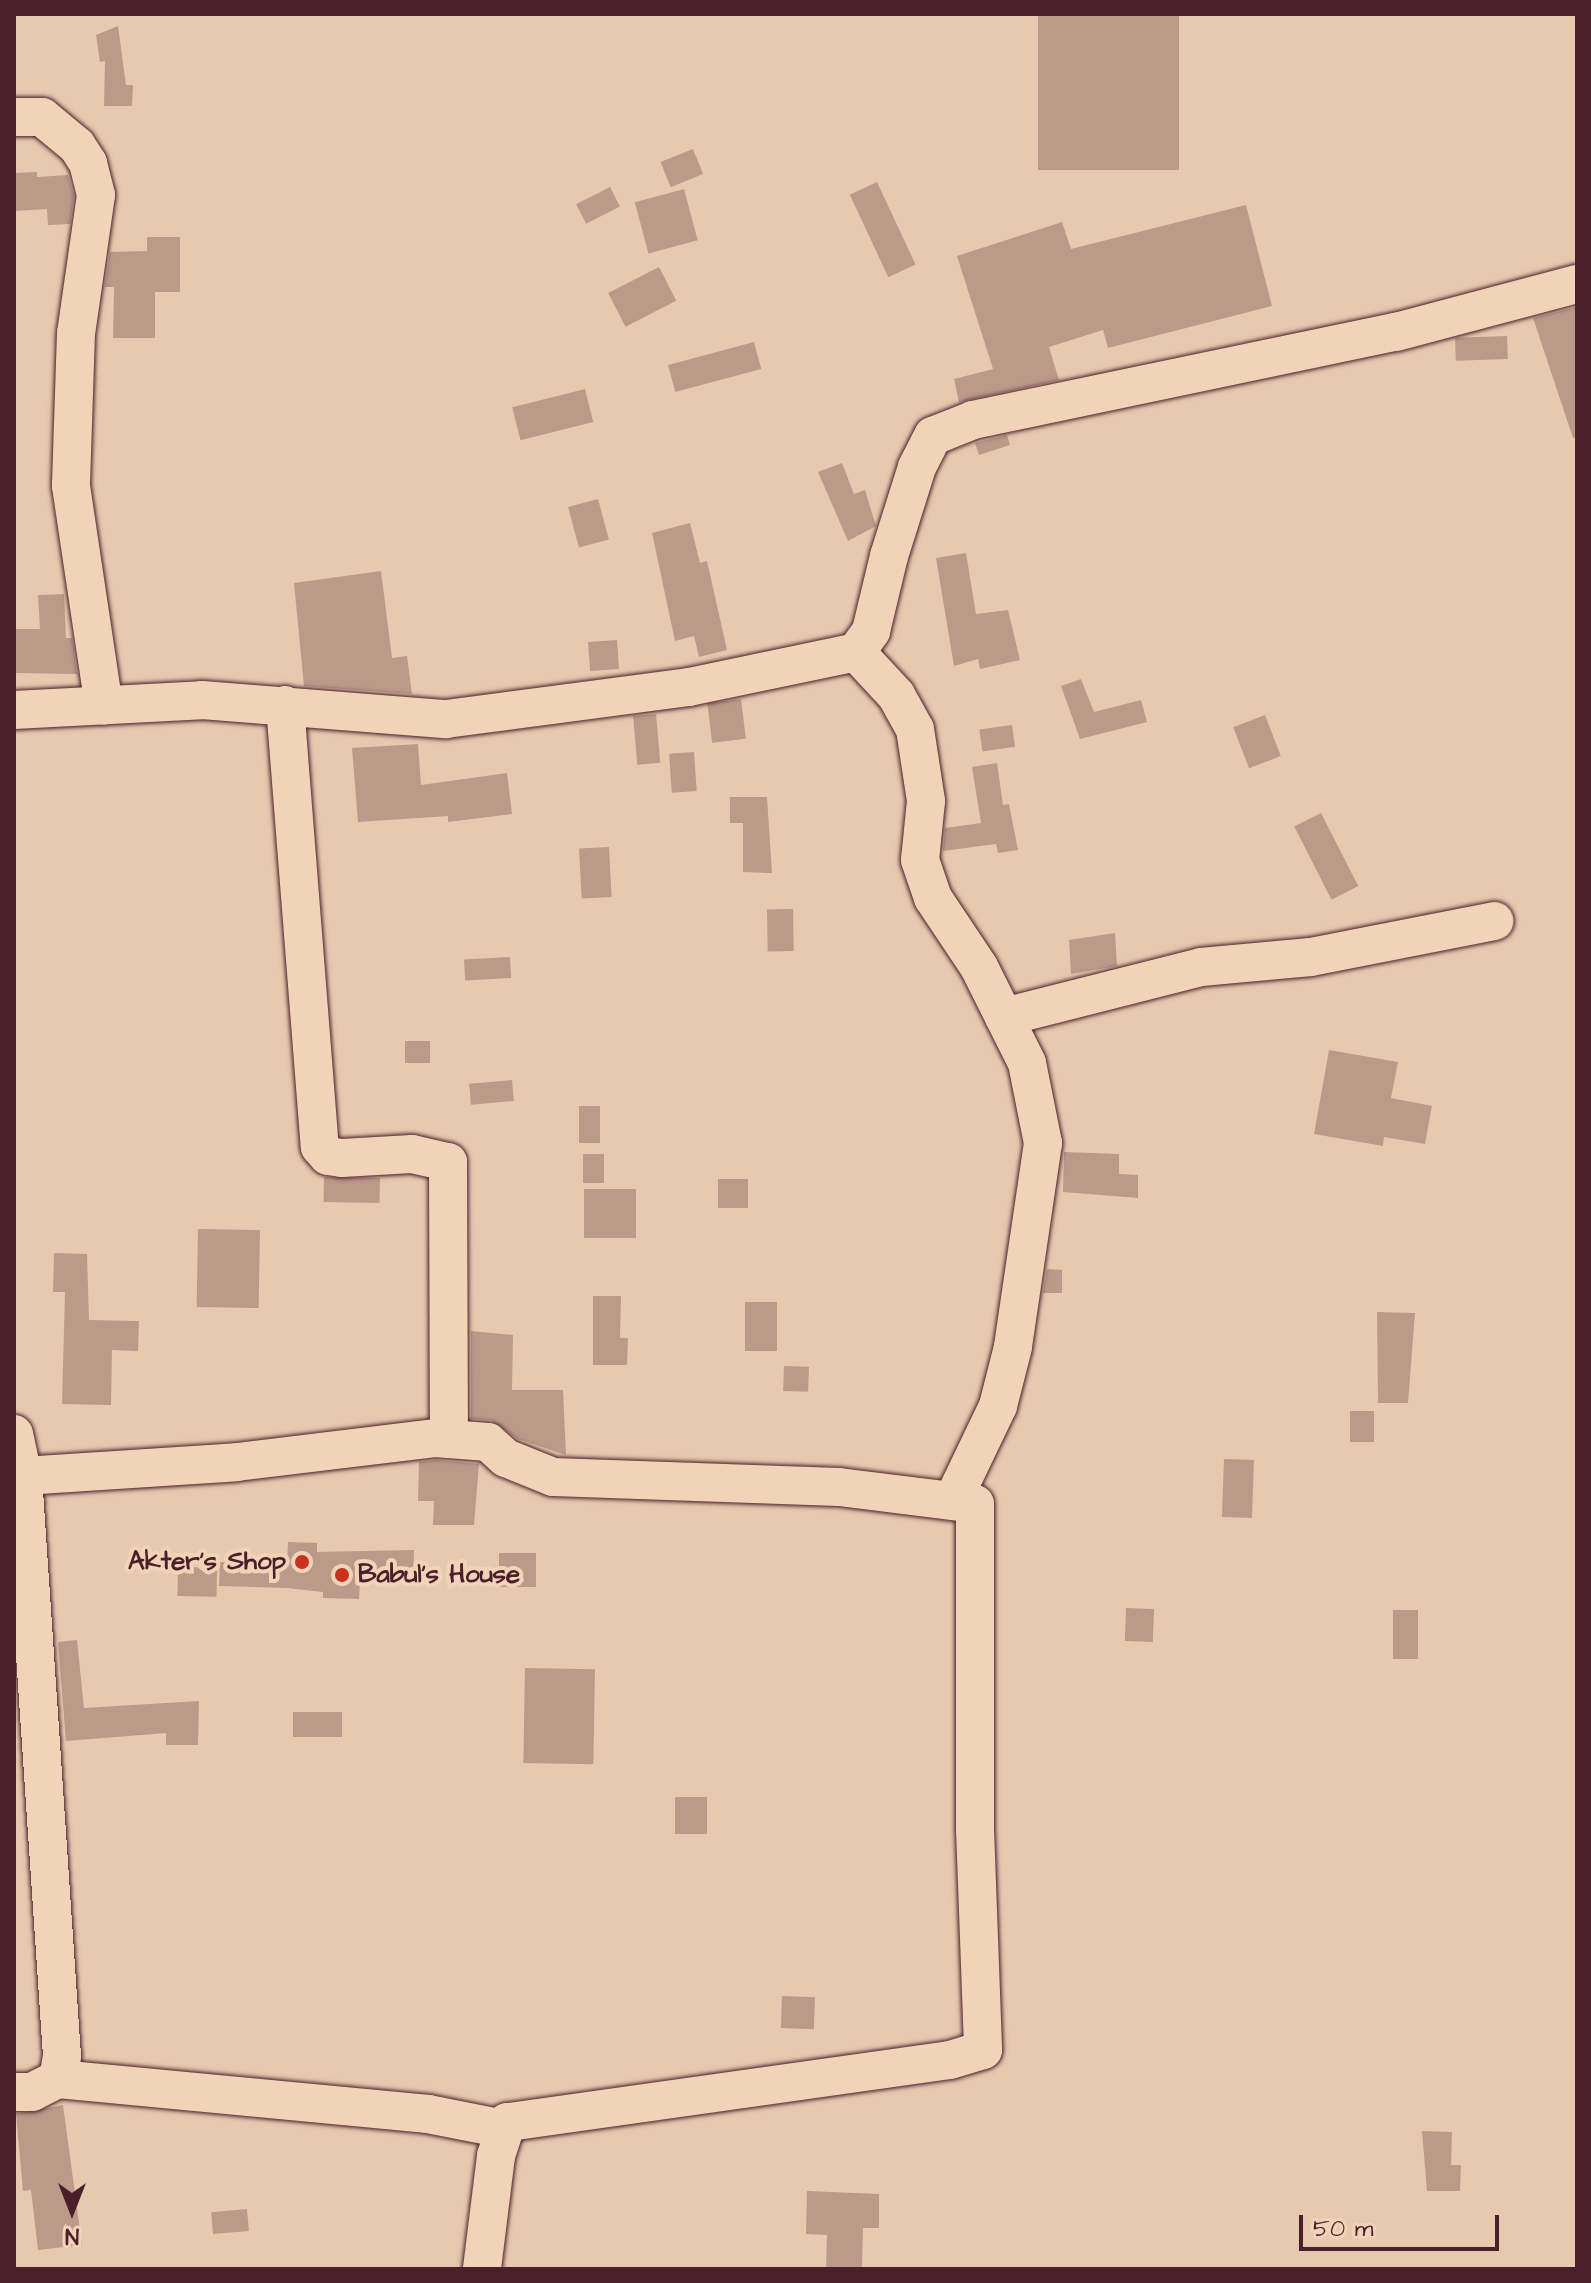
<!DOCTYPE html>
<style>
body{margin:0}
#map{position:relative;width:1591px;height:2283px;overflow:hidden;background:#e7c9af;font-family:"Architects Daughter",sans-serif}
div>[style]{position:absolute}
.building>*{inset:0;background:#bc9a8a;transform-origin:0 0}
.roads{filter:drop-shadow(0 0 2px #4a1f2b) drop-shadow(0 0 2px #4a1f2b)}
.minor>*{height:38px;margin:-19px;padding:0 19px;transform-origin:19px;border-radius:19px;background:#f1d4b7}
.dots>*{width:22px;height:22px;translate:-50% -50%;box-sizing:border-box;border:4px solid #f1d4b7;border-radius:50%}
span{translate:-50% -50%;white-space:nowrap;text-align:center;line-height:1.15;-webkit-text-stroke:8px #f1d4b7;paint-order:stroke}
.poi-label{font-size:26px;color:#4a1f2b;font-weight:700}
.right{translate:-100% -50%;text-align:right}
.left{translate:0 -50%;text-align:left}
.frame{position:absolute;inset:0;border:16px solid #4a1f2b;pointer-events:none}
.north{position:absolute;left:32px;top:2171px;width:80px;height:80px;-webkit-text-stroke:6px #f1d4b7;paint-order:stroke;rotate:180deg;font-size:22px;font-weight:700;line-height:32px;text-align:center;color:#4a1f2b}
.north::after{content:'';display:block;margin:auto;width:28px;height:36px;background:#4a1f2b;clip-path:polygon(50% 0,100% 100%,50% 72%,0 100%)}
.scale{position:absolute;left:1299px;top:2215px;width:200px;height:36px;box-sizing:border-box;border:4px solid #4a1f2b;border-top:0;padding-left:10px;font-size:24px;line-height:28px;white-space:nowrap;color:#4a1f2b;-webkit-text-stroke:6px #f1d4b7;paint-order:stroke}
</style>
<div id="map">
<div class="building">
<div style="left:1038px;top:14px;width:141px;height:156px"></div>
<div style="clip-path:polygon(118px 26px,126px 85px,133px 85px,132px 106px,104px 106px,105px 61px,100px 62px,96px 35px)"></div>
<div style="left:693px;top:149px;width:27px;height:35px;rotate:68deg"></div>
<div style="clip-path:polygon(37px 172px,37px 177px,68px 175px,74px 196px,70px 224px,48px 225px,47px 209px,15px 211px,14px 173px)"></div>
<div style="left:877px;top:182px;width:91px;height:30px;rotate:65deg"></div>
<div style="left:610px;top:187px;width:22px;height:38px;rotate:63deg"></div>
<div style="left:684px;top:189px;width:53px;height:51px;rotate:75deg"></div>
<div style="clip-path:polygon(1246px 205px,1272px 306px,1108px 348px,1103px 330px,1049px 347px,1059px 380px,959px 402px,954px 379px,993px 369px,957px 256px,1062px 222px,1071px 249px)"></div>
<div style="clip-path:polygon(147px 237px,180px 237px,180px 292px,155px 292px,155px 338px,113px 338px,114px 287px,105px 287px,110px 252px,147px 251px)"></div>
<div style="left:659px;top:267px;width:38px;height:57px;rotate:63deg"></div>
<div style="clip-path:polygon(1577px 307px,1577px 437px,1573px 438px,1533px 318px)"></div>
<div style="left:1507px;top:336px;width:23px;height:52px;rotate:88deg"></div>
<div style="left:754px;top:342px;width:28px;height:89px;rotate:75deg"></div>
<div style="left:585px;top:389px;width:34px;height:75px;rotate:76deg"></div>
<div style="clip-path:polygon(1007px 435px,1010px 445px,979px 455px,975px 443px)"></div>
<div style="clip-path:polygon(842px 463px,854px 494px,865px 490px,876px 526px,848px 541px,818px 472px)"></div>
<div style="left:598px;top:499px;width:42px;height:31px;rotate:75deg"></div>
<div style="clip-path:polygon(690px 523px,700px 563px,707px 561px,727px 650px,699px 657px,694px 636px,675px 641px,652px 533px)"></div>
<div style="clip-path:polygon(966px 553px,976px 614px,1008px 610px,1020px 660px,980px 669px,978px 659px,954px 666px,936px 558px)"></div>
<div style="clip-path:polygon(381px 571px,392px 658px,407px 656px,412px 694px,304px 686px,294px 583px)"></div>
<div style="clip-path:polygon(64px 594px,66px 638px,72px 638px,77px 674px,14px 673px,14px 629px,40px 629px,38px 595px)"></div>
<div style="left:617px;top:640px;width:29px;height:29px;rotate:86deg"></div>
<div style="clip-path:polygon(1081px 679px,1094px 712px,1141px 700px,1147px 722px,1080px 739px,1061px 686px)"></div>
<div style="left:741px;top:699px;width:40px;height:34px;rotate:83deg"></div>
<div style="left:656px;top:714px;width:49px;height:23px;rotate:85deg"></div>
<div style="left:1265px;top:715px;width:44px;height:34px;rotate:69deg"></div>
<div style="left:1012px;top:725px;width:22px;height:33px;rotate:82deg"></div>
<div style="clip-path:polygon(418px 744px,421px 785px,507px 773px,512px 814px,448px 822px,448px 816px,358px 822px,352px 748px)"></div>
<div style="left:694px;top:752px;width:39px;height:25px;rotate:86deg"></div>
<div style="clip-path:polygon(997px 763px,1003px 805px,1009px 804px,1018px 850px,998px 853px,996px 844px,943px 851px,945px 828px,981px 823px,972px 767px)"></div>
<div style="clip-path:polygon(730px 797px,767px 797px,772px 873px,743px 872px,743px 823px,730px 823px)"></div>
<div style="left:1321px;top:813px;width:82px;height:30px;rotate:63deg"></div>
<div style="left:609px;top:847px;width:50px;height:30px;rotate:87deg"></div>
<div style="left:793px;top:909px;width:42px;height:26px;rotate:89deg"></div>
<div style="clip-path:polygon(1115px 933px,1117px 966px,1071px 974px,1069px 940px)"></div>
<div style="left:510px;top:957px;width:21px;height:46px;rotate:87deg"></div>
<div style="left:405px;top:1041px;width:25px;height:22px"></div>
<div style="clip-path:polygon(1329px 1050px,1398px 1062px,1391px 1098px,1432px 1106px,1425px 1144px,1384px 1137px,1383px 1146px,1314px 1134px)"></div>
<div style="left:512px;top:1080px;width:21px;height:43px;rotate:85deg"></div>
<div style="left:579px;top:1106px;width:21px;height:37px"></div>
<div style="clip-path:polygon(1064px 1152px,1119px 1154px,1119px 1174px,1138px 1175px,1138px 1198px,1063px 1192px)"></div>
<div style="left:583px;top:1154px;width:21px;height:29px"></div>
<div style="left:324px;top:1177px;width:56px;height:25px;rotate:1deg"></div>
<div style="left:718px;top:1179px;width:30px;height:29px"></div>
<div style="left:584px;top:1189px;width:52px;height:49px"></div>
<div style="left:198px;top:1229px;width:62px;height:78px;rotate:1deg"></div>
<div style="clip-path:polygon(54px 1253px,87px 1254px,89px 1320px,139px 1321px,138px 1351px,112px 1350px,111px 1405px,62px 1404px,65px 1292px,53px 1292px)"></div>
<div style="clip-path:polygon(1047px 1269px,1062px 1270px,1062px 1293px,1043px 1293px)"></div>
<div style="clip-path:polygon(593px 1296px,621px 1296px,620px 1338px,628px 1338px,627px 1365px,593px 1365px)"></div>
<div style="left:745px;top:1302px;width:32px;height:49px"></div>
<div style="clip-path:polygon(1377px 1312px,1415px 1313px,1408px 1403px,1378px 1403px)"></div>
<div style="clip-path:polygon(471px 1331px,513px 1335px,512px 1390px,563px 1390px,566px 1455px,518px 1439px,491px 1420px,471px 1419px)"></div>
<div style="left:784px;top:1366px;width:25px;height:25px;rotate:2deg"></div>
<div style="left:1350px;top:1411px;width:24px;height:31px"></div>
<div style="left:1224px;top:1459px;width:30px;height:58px;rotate:2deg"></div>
<div style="clip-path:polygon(436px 1460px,479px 1464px,474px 1525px,433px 1525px,434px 1501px,418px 1501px,419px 1462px)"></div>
<div style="clip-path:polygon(288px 1542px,317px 1543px,317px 1552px,414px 1550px,413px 1581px,360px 1580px,359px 1599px,323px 1598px,323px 1592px,287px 1588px,219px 1586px,220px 1562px,287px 1564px)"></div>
<div style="left:499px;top:1553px;width:37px;height:34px"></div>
<div style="left:178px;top:1567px;width:39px;height:29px;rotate:1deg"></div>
<div style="left:1126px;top:1608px;width:28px;height:33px;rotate:2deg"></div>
<div style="left:1393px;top:1610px;width:25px;height:49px"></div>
<div style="clip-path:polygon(77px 1640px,84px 1708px,199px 1701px,198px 1745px,166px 1745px,166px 1733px,66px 1741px,58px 1642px)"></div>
<div style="left:525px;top:1668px;width:70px;height:95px;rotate:1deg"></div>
<div style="left:293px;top:1712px;width:49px;height:25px"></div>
<div style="left:675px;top:1797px;width:32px;height:37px"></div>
<div style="left:782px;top:1996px;width:33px;height:32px;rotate:2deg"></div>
<div style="clip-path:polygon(63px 2105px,82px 2245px,38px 2250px,31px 2190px,23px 2191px,16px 2114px)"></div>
<div style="clip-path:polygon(1422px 2131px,1452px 2132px,1451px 2165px,1461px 2165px,1460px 2191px,1427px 2191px)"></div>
<div style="clip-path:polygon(807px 2191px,879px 2194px,879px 2228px,863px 2228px,862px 2268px,826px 2268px,827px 2235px,806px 2234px)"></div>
<div style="left:247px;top:2209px;width:22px;height:36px;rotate:85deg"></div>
</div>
<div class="roads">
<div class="minor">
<div style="left:14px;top:117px;width:28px"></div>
<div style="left:42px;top:117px;width:45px;rotate:39.6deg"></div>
<div style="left:77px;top:146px;width:20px;rotate:57deg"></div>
<div style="left:88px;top:163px;width:33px;rotate:76deg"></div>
<div style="left:96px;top:195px;width:139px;rotate:98.2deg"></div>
<div style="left:76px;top:333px;width:153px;rotate:91.9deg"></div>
<div style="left:71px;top:486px;width:222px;rotate:81.5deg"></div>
<div style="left:856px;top:652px;width:59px;rotate:47.1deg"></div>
<div style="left:896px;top:695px;width:39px;rotate:61deg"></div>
<div style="left:915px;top:729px;width:73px;rotate:81.3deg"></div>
<div style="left:926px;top:801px;width:59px;rotate:95.8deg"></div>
<div style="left:920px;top:860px;width:40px;rotate:71.1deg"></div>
<div style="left:933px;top:898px;width:83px;rotate:56.3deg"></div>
<div style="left:979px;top:967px;width:107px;rotate:63.4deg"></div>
<div style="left:1027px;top:1063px;width:82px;rotate:78.7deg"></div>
<div style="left:1043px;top:1143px;width:206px;rotate:98.4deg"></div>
<div style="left:1013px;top:1347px;width:61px;rotate:104.3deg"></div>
<div style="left:998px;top:1406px;width:102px;rotate:115.6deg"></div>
<div style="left:285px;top:705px;width:443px;rotate:85.5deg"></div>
<div style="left:320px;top:1147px;width:12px;rotate:48deg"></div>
<div style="left:328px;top:1156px;width:14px;rotate:8deg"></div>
<div style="left:342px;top:1158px;width:70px;rotate:-3.3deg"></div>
<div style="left:412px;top:1154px;width:37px;rotate:13deg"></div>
<div style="left:448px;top:1162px;width:277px;rotate:89.8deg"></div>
<div style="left:14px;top:710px;width:188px;rotate:-3deg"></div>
<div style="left:202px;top:700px;width:245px;rotate:4.5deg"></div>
<div style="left:446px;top:719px;width:245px;rotate:-7.5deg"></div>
<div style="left:689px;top:687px;width:171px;rotate:-11.8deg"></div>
<div style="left:856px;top:652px;width:26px;rotate:-54deg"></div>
<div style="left:871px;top:631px;width:77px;rotate:-76.5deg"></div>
<div style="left:889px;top:556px;width:93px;rotate:-72.5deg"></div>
<div style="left:917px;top:467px;width:35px;rotate:-63deg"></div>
<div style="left:933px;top:436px;width:43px;rotate:-21.8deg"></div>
<div style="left:973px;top:420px;width:432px;rotate:-11.8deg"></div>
<div style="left:1396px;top:332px;width:187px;rotate:-14.9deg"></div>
<div style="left:1004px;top:1017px;width:203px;rotate:-14.2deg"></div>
<div style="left:1201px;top:967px;width:110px;rotate:-5.2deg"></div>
<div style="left:1311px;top:957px;width:187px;rotate:-11.1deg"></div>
<div style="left:14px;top:1434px;width:43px;rotate:77.9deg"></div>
<div style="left:23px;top:1476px;width:214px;rotate:-3.7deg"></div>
<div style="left:237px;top:1462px;width:199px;rotate:-6.9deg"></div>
<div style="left:435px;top:1438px;width:53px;rotate:4.3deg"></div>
<div style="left:488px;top:1442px;width:24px;rotate:42deg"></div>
<div style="left:506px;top:1458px;width:51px;rotate:22deg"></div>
<div style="left:553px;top:1477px;width:286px;rotate:2deg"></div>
<div style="left:839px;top:1487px;width:137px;rotate:7.1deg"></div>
<div style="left:975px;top:1504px;width:325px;rotate:90deg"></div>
<div style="left:975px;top:1829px;width:221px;rotate:87.9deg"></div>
<div style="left:983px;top:2050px;width:34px;rotate:163deg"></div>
<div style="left:950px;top:2060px;width:447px;rotate:172deg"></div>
<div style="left:507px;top:2122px;width:36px;rotate:108deg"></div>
<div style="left:496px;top:2156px;width:114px;rotate:97.1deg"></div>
<div style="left:58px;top:2079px;width:372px;rotate:5.4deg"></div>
<div style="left:428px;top:2114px;width:77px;rotate:11.2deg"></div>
<div style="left:14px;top:2092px;width:18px"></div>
<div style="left:32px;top:2092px;width:29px;rotate:-27deg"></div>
<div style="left:58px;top:2079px;width:23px;rotate:-80deg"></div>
<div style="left:62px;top:2056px;width:581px;rotate:-93.85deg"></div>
</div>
</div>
<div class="dots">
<div style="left:302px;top:1562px;background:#c8321e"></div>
<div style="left:342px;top:1575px;background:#c8321e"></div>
</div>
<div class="poi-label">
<span class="right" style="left:286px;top:1562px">Akter's Shop</span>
<span class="left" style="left:358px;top:1575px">Babul's House</span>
</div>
<div class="frame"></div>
<div class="north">N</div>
<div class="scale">50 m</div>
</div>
